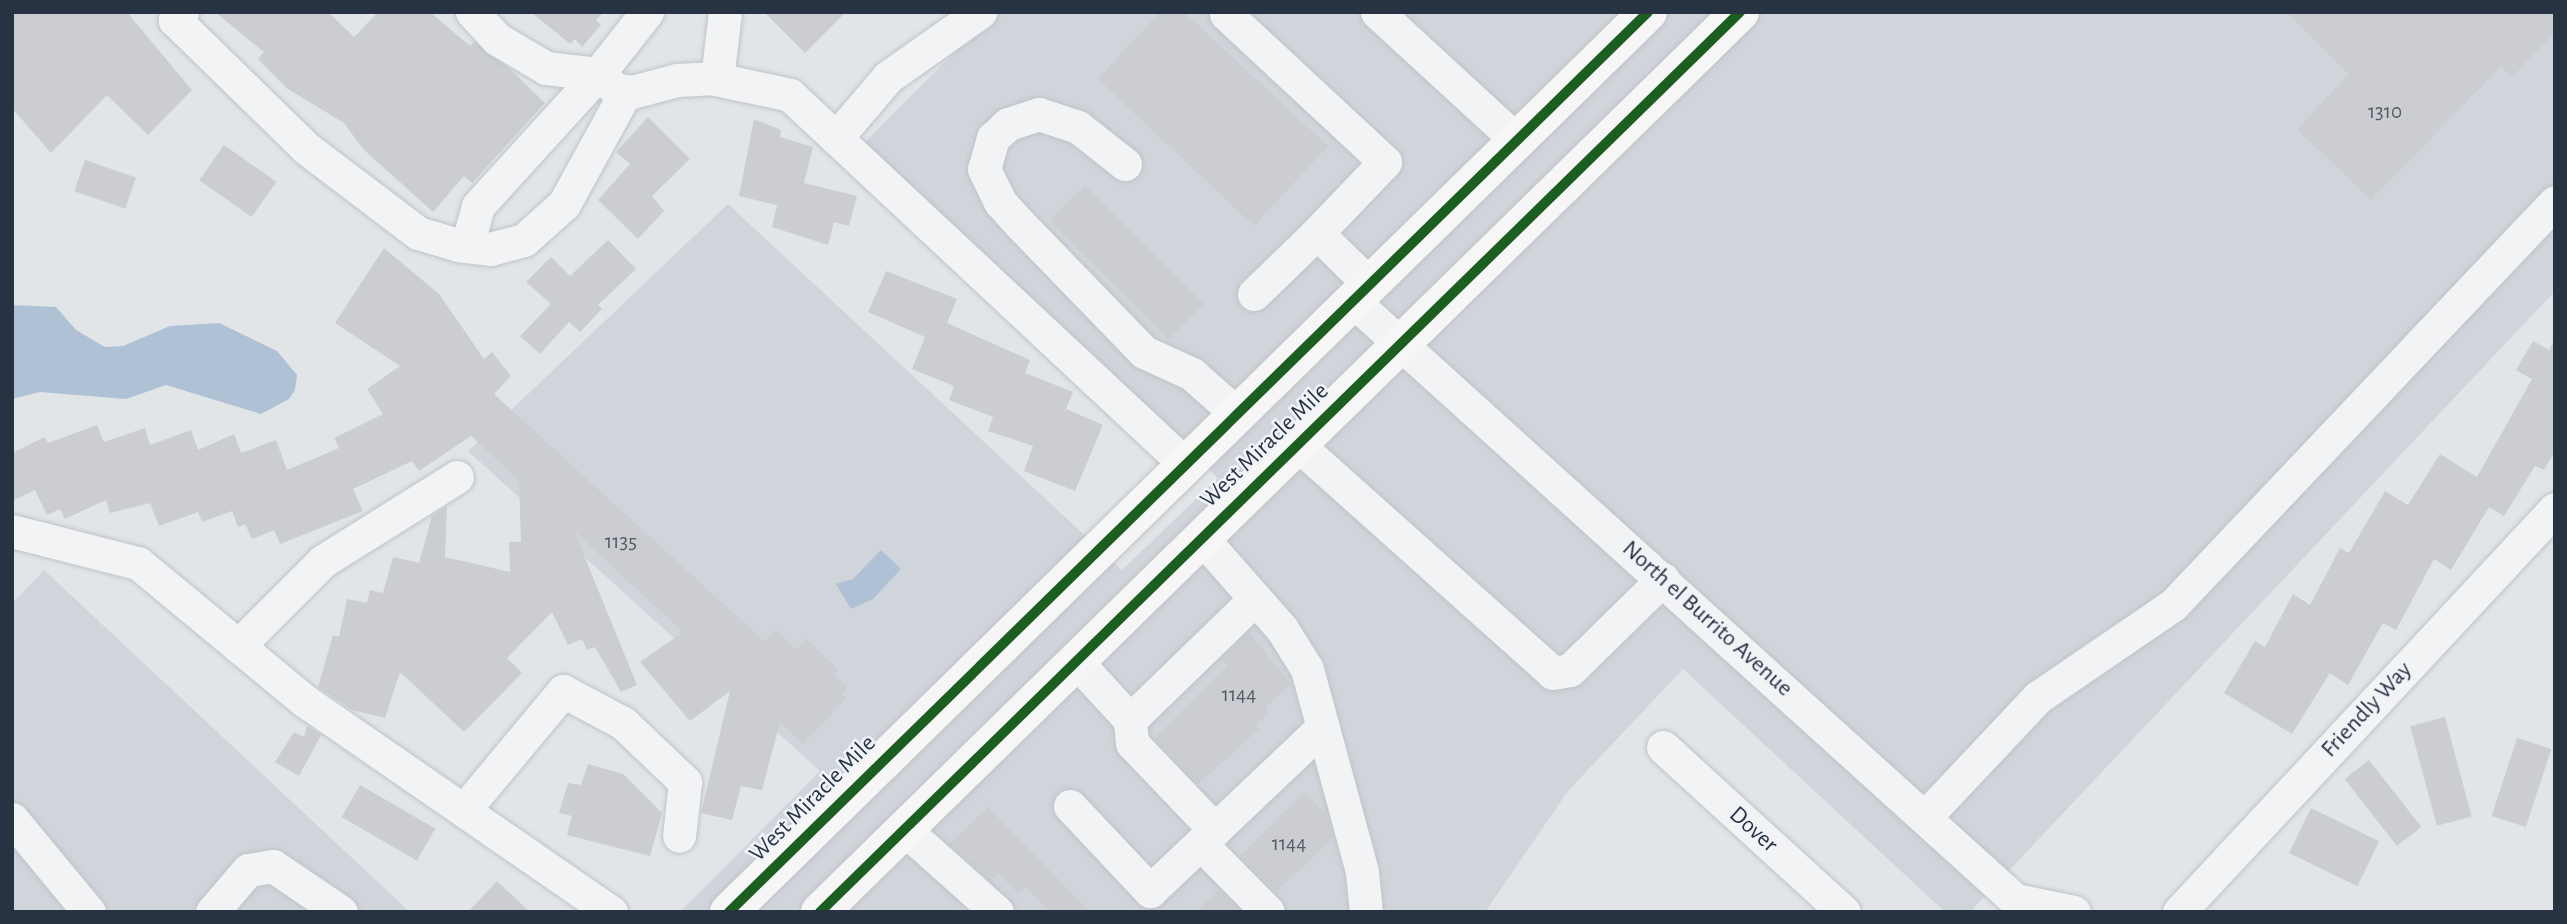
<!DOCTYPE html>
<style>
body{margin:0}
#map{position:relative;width:2567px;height:924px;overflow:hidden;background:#e2e5e8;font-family:"Alegreya Sans",sans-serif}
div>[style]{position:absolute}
.built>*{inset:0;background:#d0d4db}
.water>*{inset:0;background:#aec1d5}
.building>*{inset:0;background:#cbcdd0;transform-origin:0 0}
.roads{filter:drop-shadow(0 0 2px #c0c3c6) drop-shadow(0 0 2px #c0c3c6)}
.minor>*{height:33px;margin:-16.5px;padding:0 16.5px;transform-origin:16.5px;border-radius:16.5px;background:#f2f3f4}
.highway>*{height:38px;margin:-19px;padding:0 19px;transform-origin:19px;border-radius:19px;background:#f6f6f7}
.cycleway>*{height:10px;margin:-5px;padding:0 5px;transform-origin:5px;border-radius:5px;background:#1b5e20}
span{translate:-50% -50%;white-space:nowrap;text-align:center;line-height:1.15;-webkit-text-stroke:5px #f0f3f7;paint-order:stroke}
.number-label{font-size:21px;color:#515a67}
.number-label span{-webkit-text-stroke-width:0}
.street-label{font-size:24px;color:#273243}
.frame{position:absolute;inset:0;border:14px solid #273243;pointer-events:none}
</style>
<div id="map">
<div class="built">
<div style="clip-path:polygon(980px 12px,2555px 12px,2555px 291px,1970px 912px,1945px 912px,1683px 669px,1568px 791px,1485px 912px,680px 912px,820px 771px,468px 451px,728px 204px,1122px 570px,1218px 478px,863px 144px,987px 20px)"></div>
<div style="clip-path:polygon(44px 570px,410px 912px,12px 912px,12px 604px)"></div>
</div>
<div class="water">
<div style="clip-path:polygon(12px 305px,56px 307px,76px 330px,105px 347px,123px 346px,170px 326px,219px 323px,277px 351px,297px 375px,295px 390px,289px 399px,261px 414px,166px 385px,126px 399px,40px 392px,12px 399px)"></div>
<div style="clip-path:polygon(881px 550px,901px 569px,873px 599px,851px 609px,836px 584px,853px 579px)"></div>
</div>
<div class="building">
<div style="clip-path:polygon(12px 12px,127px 12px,192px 90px,148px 135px,107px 95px,51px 153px,12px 108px)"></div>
<div style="clip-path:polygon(215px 12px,328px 12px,354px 37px,378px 12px,430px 12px,470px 46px,474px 42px,509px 68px,545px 103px,472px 183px,464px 176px,433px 212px,363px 149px,344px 123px,288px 89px,258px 59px,264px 52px)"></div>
<div style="clip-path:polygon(531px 12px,604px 12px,596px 20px,601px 25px,582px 47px,575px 39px,570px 44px)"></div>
<div style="clip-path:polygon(764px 12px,846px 12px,805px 53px)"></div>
<div style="clip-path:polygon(1160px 12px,1184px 12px,1328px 146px,1254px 226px,1098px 79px)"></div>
<div style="clip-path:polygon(2286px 12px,2555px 12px,2555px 32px,2512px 77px,2501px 66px,2371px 200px,2297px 129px,2349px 74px)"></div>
<div style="clip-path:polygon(648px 117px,690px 159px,652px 196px,664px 211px,638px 239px,598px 200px,630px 164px,616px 152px)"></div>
<div style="clip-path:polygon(754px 119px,781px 130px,780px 137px,813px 147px,804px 183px,857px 196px,849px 226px,834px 222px,828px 245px,772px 227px,777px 205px,739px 196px)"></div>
<div style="left:224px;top:145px;width:64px;height:43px;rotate:35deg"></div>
<div style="left:85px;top:160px;width:54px;height:33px;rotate:19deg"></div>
<div style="left:1085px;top:185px;width:168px;height:50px;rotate:45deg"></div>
<div style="clip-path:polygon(608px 240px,636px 269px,598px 305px,602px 309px,580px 332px,569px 322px,540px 354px,520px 336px,551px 304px,526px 282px,551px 257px,570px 276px)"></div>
<div style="clip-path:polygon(384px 248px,439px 294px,484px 359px,492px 352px,511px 376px,494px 394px,765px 642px,776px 630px,796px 650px,806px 639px,839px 670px,834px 675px,847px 687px,842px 694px,846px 698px,803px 744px,780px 722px,762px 790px,741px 786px,732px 820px,701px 813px,730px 691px,690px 721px,640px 662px,683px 632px,574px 531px,637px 685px,621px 692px,595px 647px,587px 650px,582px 639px,568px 645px,552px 612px,507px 658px,522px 673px,464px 732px,400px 672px,385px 718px,352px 710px,318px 687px,333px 635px,339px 637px,347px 599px,367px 603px,370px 590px,383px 593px,393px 557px,419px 563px,432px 516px,447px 506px,445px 557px,510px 572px,509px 542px,521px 542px,519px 480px,471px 436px,419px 471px,412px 461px,353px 489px,363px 511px,280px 544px,274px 530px,252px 539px,245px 524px,238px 527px,232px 511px,202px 522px,198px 512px,159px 526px,150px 503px,110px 513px,106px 500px,65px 519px,60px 509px,47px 515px,35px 490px,12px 501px,12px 453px,45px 437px,48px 443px,97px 425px,104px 442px,145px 428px,150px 445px,191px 430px,198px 450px,234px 434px,241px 453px,276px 440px,287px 470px,339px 448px,334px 438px,383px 414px,367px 389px,400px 366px,335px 323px)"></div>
<div style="clip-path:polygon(886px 271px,957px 299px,947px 323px,1030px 360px,1025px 373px,1073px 392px,1066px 409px,1103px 425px,1075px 491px,1024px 471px,1033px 446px,988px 431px,993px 417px,949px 400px,954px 386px,912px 369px,925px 337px,868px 312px)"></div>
<div style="clip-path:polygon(2555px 339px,2555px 451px,2544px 470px,2535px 466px,2504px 516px,2489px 507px,2451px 570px,2434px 559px,2396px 630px,2383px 623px,2348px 685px,2330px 673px,2292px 734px,2224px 693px,2255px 641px,2265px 647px,2293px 594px,2310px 605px,2340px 548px,2349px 553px,2385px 491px,2408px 505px,2440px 454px,2477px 477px,2532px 379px,2516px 370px,2533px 341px,2549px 350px)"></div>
<div style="clip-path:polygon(1249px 632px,1291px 684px,1265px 708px,1269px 713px,1256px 725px,1259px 729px,1198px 784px,1154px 738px,1228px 666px,1221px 659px)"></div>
<div style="left:2445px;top:717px;width:103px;height:36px;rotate:75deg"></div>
<div style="clip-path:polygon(307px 726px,321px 735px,299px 776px,275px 762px,294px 732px,304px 737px)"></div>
<div style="left:2517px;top:738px;width:36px;height:82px;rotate:18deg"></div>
<div style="left:2369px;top:760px;width:85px;height:31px;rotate:52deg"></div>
<div style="clip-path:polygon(588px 764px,623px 774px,662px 813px,650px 856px,567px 835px,572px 816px,559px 813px,568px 783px,581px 785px)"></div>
<div style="left:360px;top:785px;width:87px;height:37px;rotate:30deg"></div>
<div style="clip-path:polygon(1305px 792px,1326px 814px,1333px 838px,1276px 892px,1240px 856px)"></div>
<div style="clip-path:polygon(988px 807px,1090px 912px,1050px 912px,1026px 887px,1018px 893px,999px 873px,991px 881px,949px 844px)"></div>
<div style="left:2311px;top:808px;width:76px;height:50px;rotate:26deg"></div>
<div style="clip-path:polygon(497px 881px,530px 912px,468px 912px)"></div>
<div style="clip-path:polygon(1219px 890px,1241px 912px,1196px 912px)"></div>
</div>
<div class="roads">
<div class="minor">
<div style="left:182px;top:12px;width:11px;rotate:131deg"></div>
<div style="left:175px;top:20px;width:183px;rotate:44.3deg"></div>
<div style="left:306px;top:148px;width:141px;rotate:37.2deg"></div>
<div style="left:418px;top:233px;width:42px;rotate:16.7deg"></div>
<div style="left:458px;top:245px;width:32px;rotate:7deg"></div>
<div style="left:490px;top:249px;width:35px;rotate:-15deg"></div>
<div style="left:524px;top:240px;width:54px;rotate:-42deg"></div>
<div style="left:564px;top:204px;width:129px;rotate:-61.2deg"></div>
<div style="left:472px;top:12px;width:37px;rotate:47deg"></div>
<div style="left:497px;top:39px;width:57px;rotate:30.6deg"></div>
<div style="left:546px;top:68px;width:52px;rotate:6.6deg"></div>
<div style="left:647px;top:12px;width:79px;rotate:128.3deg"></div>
<div style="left:598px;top:74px;width:25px;rotate:40deg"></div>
<div style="left:617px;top:90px;width:15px;rotate:8deg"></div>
<div style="left:632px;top:92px;width:47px;rotate:-14.9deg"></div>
<div style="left:677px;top:80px;width:34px;rotate:-3deg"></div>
<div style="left:711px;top:78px;width:81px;rotate:12.1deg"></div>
<div style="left:790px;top:95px;width:541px;rotate:43.05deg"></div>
<div style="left:1377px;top:12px;width:189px;rotate:42.6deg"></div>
<div style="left:1226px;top:14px;width:217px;rotate:42.9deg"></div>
<div style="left:1385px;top:162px;width:98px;rotate:133.8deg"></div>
<div style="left:1317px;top:233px;width:73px;rotate:44.4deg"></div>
<div style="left:717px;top:79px;width:67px;rotate:-83.2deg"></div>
<div style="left:836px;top:138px;width:80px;rotate:-49.6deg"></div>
<div style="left:888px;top:77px;width:113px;rotate:-35.2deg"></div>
<div style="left:1125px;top:164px;width:60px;rotate:-141.8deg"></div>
<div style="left:1078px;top:127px;width:41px;rotate:-161.6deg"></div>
<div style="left:1039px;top:114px;width:33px;rotate:162deg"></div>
<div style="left:1008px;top:124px;width:21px;rotate:137deg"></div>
<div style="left:993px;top:138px;width:32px;rotate:106deg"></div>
<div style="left:984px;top:169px;width:37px;rotate:64deg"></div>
<div style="left:1000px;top:202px;width:27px;rotate:48deg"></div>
<div style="left:1018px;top:222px;width:181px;rotate:45.9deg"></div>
<div style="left:1144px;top:352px;width:53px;rotate:24.6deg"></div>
<div style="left:1192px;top:374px;width:60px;rotate:41.6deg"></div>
<div style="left:467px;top:246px;width:41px;rotate:-74.6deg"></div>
<div style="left:478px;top:206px;width:178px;rotate:-47.7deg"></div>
<div style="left:1254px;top:294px;width:88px;rotate:-44.1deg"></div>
<div style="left:1352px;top:300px;width:894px;rotate:42.14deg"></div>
<div style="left:2015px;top:900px;width:60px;rotate:11.5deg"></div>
<div style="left:1297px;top:444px;width:343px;rotate:41.8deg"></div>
<div style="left:1553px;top:673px;width:17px;rotate:-10deg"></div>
<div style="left:1570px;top:670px;width:130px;rotate:-44.4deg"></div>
<div style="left:12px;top:531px;width:130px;rotate:14.3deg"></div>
<div style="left:138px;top:563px;width:217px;rotate:39.6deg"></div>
<div style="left:305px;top:701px;width:372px;rotate:34.6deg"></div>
<div style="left:1201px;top:537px;width:123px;rotate:48.6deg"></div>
<div style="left:1282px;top:629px;width:47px;rotate:58deg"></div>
<div style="left:1307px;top:669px;width:210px;rotate:74.8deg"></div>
<div style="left:1362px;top:872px;width:40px;rotate:84.3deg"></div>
<div style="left:238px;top:646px;width:120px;rotate:-45deg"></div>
<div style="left:323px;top:561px;width:158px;rotate:-32.1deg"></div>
<div style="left:1075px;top:660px;width:81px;rotate:47.5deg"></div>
<div style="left:1130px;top:720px;width:23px;rotate:85deg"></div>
<div style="left:1132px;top:743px;width:120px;rotate:46.3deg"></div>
<div style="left:1130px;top:720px;width:174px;rotate:-44.1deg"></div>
<div style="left:1663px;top:747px;width:245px;rotate:42.4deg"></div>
<div style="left:1070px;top:806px;width:117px;rotate:46.7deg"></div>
<div style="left:1150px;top:891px;width:238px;rotate:-43.5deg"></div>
<div style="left:464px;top:810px;width:155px;rotate:-50.2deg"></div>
<div style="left:563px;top:691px;width:68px;rotate:28.1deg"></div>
<div style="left:623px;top:723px;width:86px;rotate:43.6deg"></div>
<div style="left:685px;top:782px;width:54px;rotate:96.3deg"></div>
<div style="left:1925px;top:817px;width:165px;rotate:-46.7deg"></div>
<div style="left:2038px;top:697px;width:163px;rotate:-34.3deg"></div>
<div style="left:2173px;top:605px;width:555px;rotate:-46.53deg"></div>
<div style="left:12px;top:819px;width:121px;rotate:50.4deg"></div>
<div style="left:903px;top:828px;width:126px;rotate:41.8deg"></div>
<div style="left:1201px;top:844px;width:95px;rotate:45.4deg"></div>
<div style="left:212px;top:912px;width:55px;rotate:-49.4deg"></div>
<div style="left:248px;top:870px;width:25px;rotate:-9deg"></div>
<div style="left:273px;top:866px;width:82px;rotate:34.1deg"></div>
<div style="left:2179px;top:912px;width:551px;rotate:-46.99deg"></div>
</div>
<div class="highway">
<div style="left:729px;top:912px;width:1286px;rotate:-44.4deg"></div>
<div style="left:820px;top:912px;width:1287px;rotate:-44.37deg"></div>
</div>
</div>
<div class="cycleway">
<div style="left:729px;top:912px;width:1286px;rotate:-44.4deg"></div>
<div style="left:820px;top:912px;width:1287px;rotate:-44.37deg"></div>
</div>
<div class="number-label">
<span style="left:2385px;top:112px">1310</span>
<span style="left:621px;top:542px">1135</span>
<span style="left:1239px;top:695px">1144</span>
<span style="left:1289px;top:844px">1144</span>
</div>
<div class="street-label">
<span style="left:1265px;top:446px;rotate:-44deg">West Miracle Mile</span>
<span style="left:1707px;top:619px;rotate:42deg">North el Burrito Avenue</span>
<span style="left:2367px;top:710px;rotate:-47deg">Friendly Way</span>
<span style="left:813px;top:799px;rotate:-45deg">West Miracle Mile</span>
<span style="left:1753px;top:830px;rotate:42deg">Dover</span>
</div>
<div class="frame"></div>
</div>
